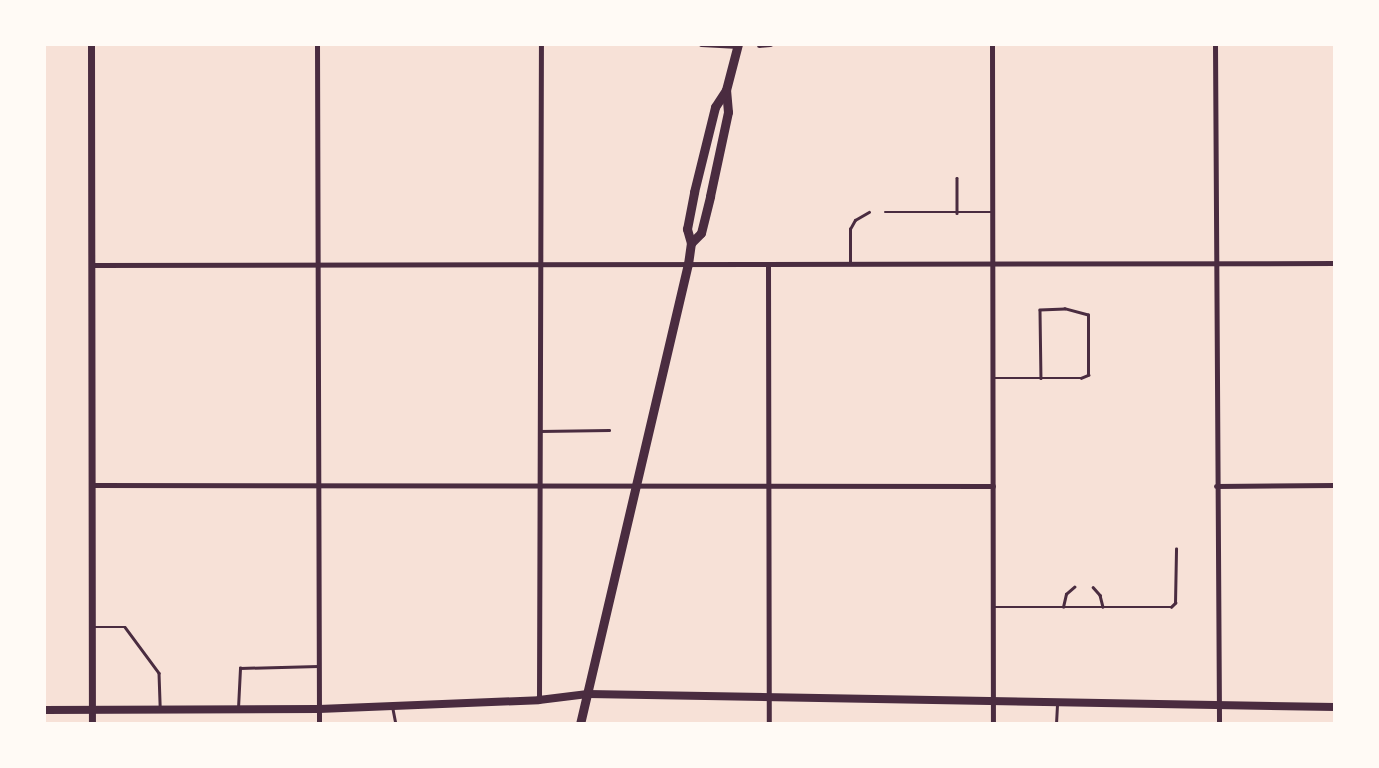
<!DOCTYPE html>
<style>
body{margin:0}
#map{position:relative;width:1379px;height:768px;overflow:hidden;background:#f7e1d7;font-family:"Exo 2",sans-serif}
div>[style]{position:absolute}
.service>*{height:2.5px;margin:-1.25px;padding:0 1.25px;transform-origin:1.25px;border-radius:1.25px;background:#4a2c40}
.minor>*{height:5px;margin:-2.5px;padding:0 2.5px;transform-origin:2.5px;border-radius:2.5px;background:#4a2c40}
.tertiary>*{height:7px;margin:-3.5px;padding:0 3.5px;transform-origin:3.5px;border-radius:3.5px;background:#4a2c40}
.secondary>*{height:8px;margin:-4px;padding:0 4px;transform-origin:4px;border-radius:4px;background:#4a2c40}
.primary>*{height:9px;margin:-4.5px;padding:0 4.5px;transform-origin:4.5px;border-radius:4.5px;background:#4a2c40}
span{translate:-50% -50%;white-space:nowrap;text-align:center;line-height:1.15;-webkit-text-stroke:5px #fffaf5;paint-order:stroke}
.frame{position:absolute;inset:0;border:46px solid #fffaf5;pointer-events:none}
</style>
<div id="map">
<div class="service">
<div style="left:957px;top:178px;width:35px;rotate:90deg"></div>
<div style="left:885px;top:212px;width:108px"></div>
<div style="left:850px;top:262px;width:33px;rotate:-90deg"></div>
<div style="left:850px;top:229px;width:10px;rotate:-61deg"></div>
<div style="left:855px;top:220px;width:16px;rotate:-30deg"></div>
<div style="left:993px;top:378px;width:88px"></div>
<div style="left:1081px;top:378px;width:8px;rotate:-23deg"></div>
<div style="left:1088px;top:375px;width:60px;rotate:-90deg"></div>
<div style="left:1088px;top:315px;width:24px;rotate:-165deg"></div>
<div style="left:1065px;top:309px;width:25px;rotate:178deg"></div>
<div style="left:1040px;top:310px;width:68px;rotate:89.2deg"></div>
<div style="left:540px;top:431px;width:69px;rotate:-0.8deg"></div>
<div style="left:1093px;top:587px;width:11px;rotate:49deg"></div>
<div style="left:1100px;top:595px;width:12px;rotate:76deg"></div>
<div style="left:993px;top:607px;width:178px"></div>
<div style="left:1171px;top:607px;width:6px;rotate:-45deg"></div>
<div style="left:1175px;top:603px;width:54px;rotate:-88.9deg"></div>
<div style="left:1063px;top:607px;width:13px;rotate:-77deg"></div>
<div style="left:1066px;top:594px;width:11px;rotate:-41deg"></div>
<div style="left:93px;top:627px;width:32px"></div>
<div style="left:125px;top:627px;width:57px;rotate:53.5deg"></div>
<div style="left:159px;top:673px;width:33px;rotate:88deg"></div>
<div style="left:238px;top:708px;width:40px;rotate:-87.1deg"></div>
<div style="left:240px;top:668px;width:78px;rotate:-1.5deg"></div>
<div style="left:393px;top:709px;width:15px;rotate:79deg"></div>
<div style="left:1056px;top:724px;width:20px;rotate:-87deg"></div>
</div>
<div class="minor">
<div style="left:317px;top:44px;width:680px;rotate:89.83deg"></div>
<div style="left:701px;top:44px;width:37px;rotate:3deg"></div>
<div style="left:992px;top:44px;width:680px;rotate:89.92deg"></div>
<div style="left:1215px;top:44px;width:680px;rotate:89.66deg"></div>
<div style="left:759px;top:45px;width:11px;rotate:-5deg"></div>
<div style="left:768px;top:264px;width:460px;rotate:89.9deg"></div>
<div style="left:92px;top:265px;width:1243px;rotate:-0.09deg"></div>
<div style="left:93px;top:485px;width:900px;rotate:0.06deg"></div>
<div style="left:1216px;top:486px;width:119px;rotate:-0.5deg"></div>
<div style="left:539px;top:700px;width:656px;rotate:-89.83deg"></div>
</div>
<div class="tertiary">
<div style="left:91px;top:44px;width:680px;rotate:89.92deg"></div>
</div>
<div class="secondary">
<div style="left:44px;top:710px;width:275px;rotate:-0.2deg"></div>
<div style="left:319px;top:709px;width:220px;rotate:-2.3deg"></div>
<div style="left:539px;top:700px;width:49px;rotate:-7deg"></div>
<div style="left:588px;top:694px;width:747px;rotate:1deg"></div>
</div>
<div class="primary">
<div style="left:691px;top:243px;width:14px;rotate:-45deg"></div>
<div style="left:701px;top:233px;width:38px;rotate:-76deg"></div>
<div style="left:710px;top:196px;width:86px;rotate:-77.9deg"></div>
<div style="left:728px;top:112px;width:22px;rotate:-95deg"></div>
<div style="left:726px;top:90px;width:48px;rotate:-75.4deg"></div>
<div style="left:580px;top:724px;width:473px;rotate:-76.8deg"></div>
<div style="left:688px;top:264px;width:21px;rotate:-82deg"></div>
<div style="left:691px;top:243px;width:15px;rotate:-106deg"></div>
<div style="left:687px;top:229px;width:38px;rotate:-79deg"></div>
<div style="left:694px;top:192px;width:88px;rotate:-76.1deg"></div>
<div style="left:715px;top:107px;width:20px;rotate:-57deg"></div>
</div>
<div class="frame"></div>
</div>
